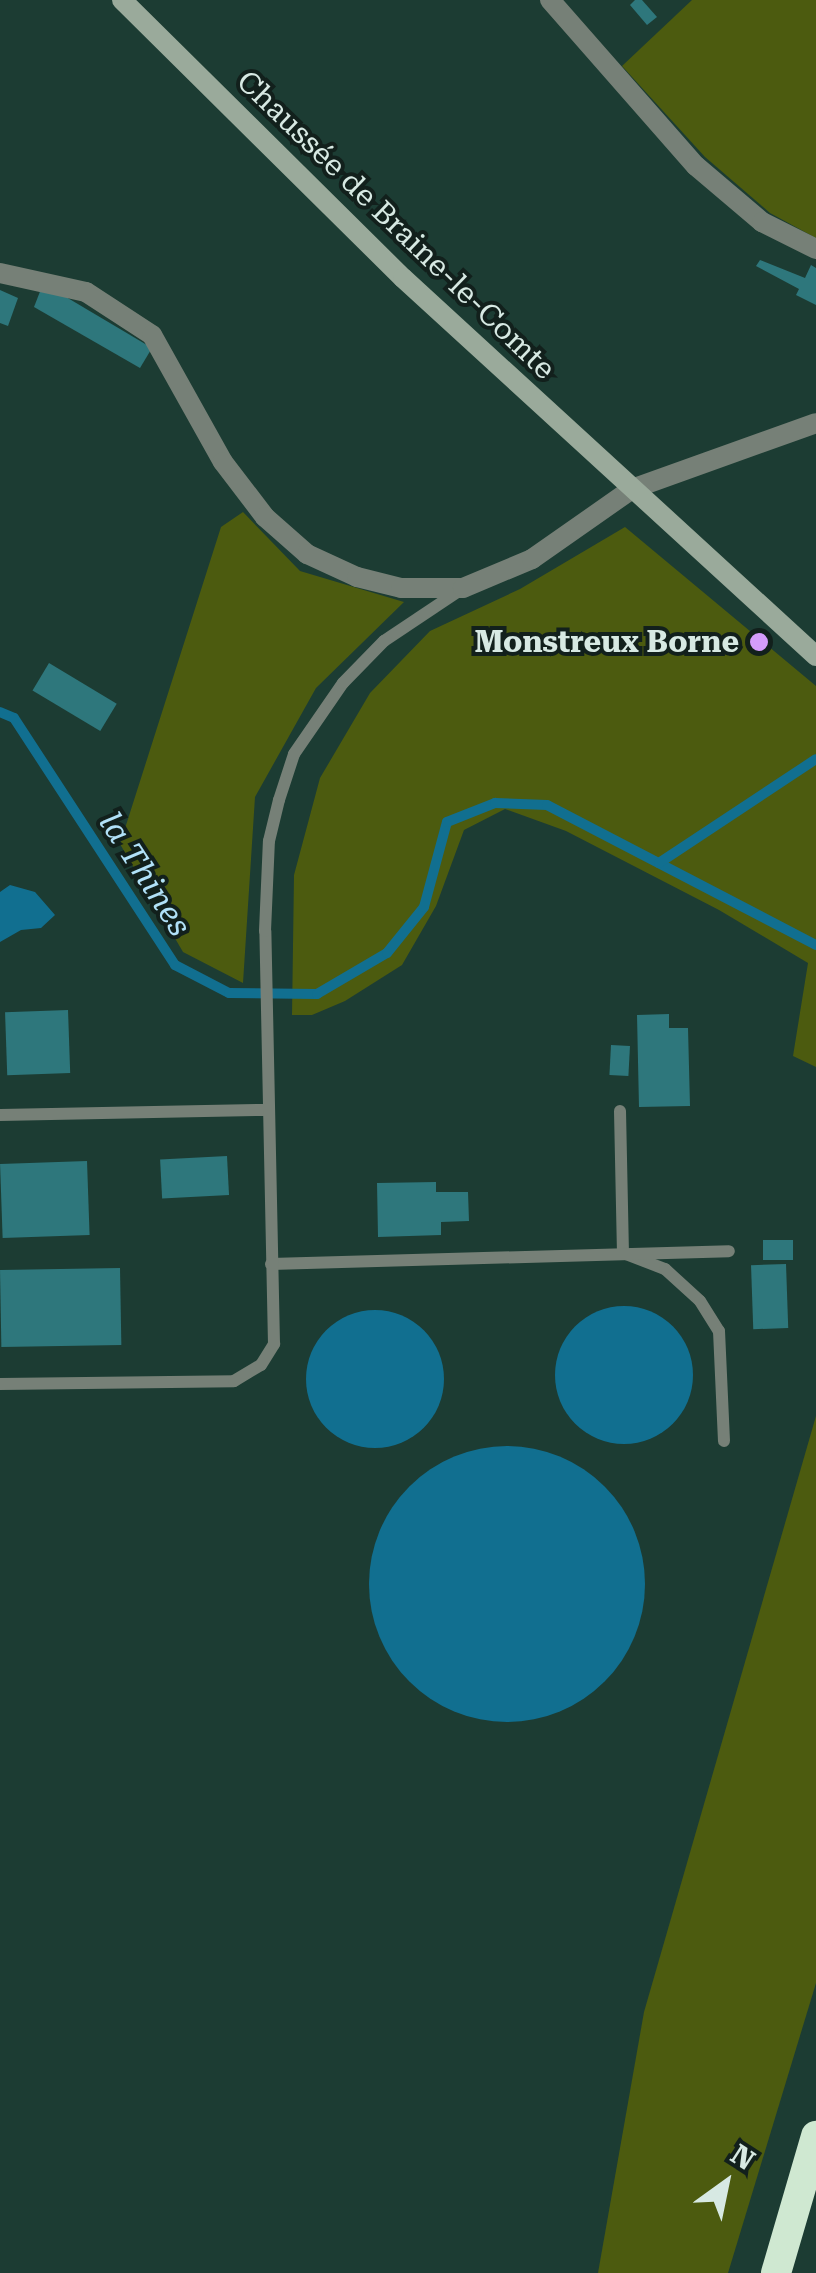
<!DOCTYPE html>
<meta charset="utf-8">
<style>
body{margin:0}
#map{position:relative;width:816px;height:2273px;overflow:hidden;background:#1c3c33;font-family:"Roboto Serif",serif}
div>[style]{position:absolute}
.green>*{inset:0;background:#4c5b0f}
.water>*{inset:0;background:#116f90}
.round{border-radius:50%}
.stream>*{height:10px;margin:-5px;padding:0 5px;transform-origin:5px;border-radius:5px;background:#116f90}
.building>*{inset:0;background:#2e777c;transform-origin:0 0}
.lane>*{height:12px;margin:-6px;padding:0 6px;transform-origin:6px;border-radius:6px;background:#768077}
.street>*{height:20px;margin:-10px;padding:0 10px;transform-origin:10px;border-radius:10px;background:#768077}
.secondary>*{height:20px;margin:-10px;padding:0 10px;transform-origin:10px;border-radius:10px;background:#9aaa9b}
.highway>*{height:30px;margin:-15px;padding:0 15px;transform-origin:15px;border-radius:15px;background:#cfe8d1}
.dots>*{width:28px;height:28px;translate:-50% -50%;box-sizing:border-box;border:5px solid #12201c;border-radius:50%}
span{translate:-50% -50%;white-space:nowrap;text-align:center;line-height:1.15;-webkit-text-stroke:8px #12201c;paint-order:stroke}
.street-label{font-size:30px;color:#d7e9e3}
.poi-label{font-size:30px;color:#d7e9e3;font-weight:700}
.right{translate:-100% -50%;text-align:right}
.water-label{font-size:32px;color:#b1e1f8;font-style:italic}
.north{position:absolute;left:676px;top:2133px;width:100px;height:100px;-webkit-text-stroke:8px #12201c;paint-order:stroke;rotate:33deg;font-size:28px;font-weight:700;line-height:40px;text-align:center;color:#d7e9e3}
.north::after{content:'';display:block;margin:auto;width:35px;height:45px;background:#d7e9e3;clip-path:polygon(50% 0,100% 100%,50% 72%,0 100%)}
</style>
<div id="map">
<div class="green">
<div style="clip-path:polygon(692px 0,816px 0,816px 238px,770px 213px,705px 157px,622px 66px)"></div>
<div style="clip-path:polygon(243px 512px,300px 571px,404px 602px,316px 688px,255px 797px,243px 983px,183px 952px,120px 844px,221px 527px)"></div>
<div style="clip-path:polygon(625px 527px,816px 686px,816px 1067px,793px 1056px,808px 963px,719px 910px,566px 831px,505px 809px,464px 830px,436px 906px,402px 965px,345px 1001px,312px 1015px,292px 1015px,294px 875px,320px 778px,370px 693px,430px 631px,520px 589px)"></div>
<div style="clip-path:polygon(816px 1416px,816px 1983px,728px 2273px,598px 2273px,644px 2012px)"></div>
</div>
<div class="water">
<div style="clip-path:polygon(10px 885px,35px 892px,55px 915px,41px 928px,21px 930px,0 942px,0 892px)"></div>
<div class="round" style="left:555px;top:1306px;width:138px;height:138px"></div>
<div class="round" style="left:306px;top:1310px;width:138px;height:138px"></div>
<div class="round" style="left:369px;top:1446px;width:276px;height:276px"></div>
</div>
<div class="stream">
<div style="left:0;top:712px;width:15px;rotate:23deg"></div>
<div style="left:14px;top:718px;width:295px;rotate:56.9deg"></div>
<div style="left:175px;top:965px;width:61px;rotate:27.4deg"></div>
<div style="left:229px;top:993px;width:88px;rotate:0.7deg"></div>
<div style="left:317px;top:994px;width:81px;rotate:-30.4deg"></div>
<div style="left:387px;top:953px;width:59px;rotate:-51.2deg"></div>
<div style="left:424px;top:907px;width:88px;rotate:-74.9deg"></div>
<div style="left:447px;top:822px;width:52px;rotate:-21.6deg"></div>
<div style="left:495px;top:803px;width:52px;rotate:2.2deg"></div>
<div style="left:547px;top:805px;width:303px;rotate:27.5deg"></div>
<div style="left:659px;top:863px;width:188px;rotate:-33.5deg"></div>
</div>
<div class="building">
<div style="clip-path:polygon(635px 0,642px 0,657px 17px,647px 25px,630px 5px)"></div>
<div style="clip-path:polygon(760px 260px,805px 278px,811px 265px,816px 268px,816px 305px,796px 295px,799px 289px,756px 266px)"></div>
<div style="clip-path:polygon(41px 289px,61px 294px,152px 348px,140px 368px,34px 307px)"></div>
<div style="clip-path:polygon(0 290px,18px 298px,8px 326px,0 323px)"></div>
<div style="left:49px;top:663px;width:79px;height:32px;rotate:31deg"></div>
<div style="left:68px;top:1010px;width:63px;height:63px;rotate:88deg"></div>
<div style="clip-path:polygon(669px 1014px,669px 1028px,688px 1028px,690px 1106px,639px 1107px,637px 1015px)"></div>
<div style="left:611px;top:1045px;width:19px;height:30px;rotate:3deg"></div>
<div style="left:227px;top:1156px;width:39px;height:67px;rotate:87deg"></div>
<div style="left:87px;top:1161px;width:74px;height:87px;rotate:88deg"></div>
<div style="clip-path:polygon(436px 1182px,436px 1192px,468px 1192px,469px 1221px,441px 1222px,441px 1235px,378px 1237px,377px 1183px)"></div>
<div style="left:763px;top:1240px;width:30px;height:20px"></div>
<div style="left:786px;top:1264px;width:64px;height:35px;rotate:88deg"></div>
<div style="left:120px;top:1268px;width:77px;height:120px;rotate:89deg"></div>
</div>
<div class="lane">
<div style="left:620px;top:1111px;width:142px;rotate:88.8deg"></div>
<div style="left:623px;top:1253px;width:45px;rotate:20.9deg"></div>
<div style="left:665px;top:1269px;width:47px;rotate:42.4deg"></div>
<div style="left:700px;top:1301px;width:36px;rotate:58deg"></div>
<div style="left:719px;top:1331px;width:110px;rotate:87.4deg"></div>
<div style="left:0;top:1115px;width:266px;rotate:-1.1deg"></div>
<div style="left:271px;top:1264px;width:458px;rotate:-1.6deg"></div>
<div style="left:0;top:1384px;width:234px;rotate:-0.7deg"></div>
<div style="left:234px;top:1381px;width:31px;rotate:-31deg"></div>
<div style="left:261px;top:1365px;width:25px;rotate:-58deg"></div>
<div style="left:274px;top:1344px;width:413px;rotate:-91.2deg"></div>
<div style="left:265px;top:931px;width:90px;rotate:-87.5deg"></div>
<div style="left:269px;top:841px;width:42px;rotate:-76.3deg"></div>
<div style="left:279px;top:800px;width:48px;rotate:-71.9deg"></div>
<div style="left:294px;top:754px;width:86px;rotate:-55.4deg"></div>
<div style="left:343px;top:683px;width:59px;rotate:-45.7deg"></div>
<div style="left:384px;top:641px;width:94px;rotate:-33.7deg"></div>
</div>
<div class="street">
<div style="left:550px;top:0;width:221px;rotate:48.7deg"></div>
<div style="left:696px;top:166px;width:87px;rotate:40.3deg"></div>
<div style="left:762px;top:222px;width:60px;rotate:26.6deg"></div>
<div style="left:0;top:273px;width:88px;rotate:12.5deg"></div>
<div style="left:86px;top:292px;width:79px;rotate:33.1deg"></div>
<div style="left:152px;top:335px;width:145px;rotate:60.8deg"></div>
<div style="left:223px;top:462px;width:69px;rotate:52.6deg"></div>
<div style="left:265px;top:517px;width:56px;rotate:41.4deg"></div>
<div style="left:307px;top:554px;width:55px;rotate:24.7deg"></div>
<div style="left:357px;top:577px;width:45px;rotate:14deg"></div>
<div style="left:401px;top:588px;width:62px"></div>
<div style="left:463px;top:588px;width:75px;rotate:-22.8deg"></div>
<div style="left:532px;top:559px;width:122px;rotate:-35deg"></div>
<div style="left:632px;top:489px;width:195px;rotate:-19.7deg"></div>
</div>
<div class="secondary">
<div style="left:122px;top:0;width:395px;rotate:44.7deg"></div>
<div style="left:403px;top:278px;width:560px;rotate:42.47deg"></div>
</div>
<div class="highway">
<div style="left:776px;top:2273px;width:143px;rotate:-73.7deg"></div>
</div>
<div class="dots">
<div style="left:759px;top:642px;background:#d49cfb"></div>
</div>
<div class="street-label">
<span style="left:396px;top:225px;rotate:44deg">Chaussée de Braine-le-Comte</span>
</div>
<div class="poi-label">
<span class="right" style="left:739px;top:642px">Monstreux Borne</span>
</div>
<div class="water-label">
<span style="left:145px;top:874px;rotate:57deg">la Thines</span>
</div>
<div class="north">N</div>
</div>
